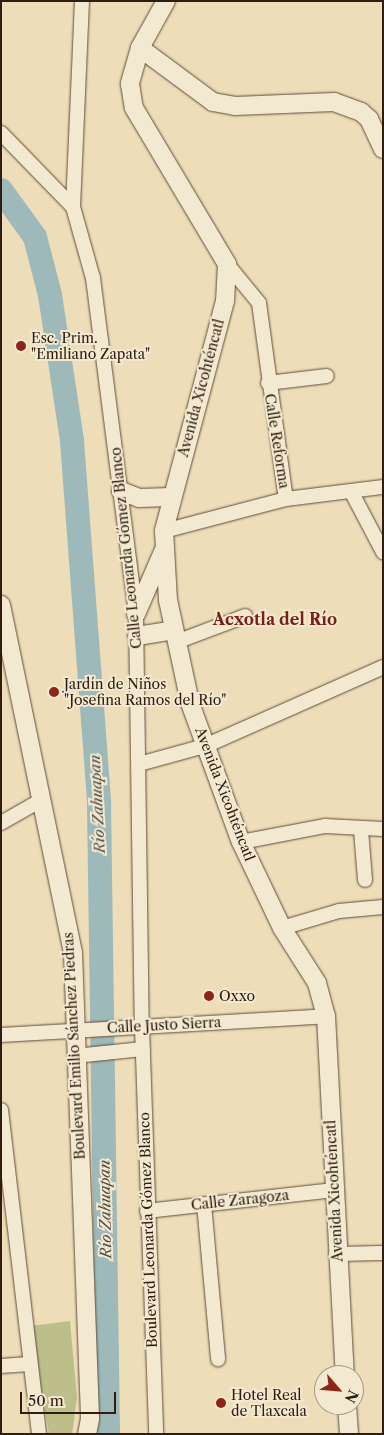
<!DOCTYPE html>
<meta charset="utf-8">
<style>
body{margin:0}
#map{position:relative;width:384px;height:1435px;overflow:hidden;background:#edddb8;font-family:"Libre Caslon Text",serif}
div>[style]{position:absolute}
.green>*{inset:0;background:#bdbf8b}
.river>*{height:24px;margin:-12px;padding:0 12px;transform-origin:12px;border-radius:12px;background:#9db9b9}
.roads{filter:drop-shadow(0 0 1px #5f4c3a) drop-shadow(0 0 1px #5f4c3a)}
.minor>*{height:14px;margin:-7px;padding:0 7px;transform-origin:7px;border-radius:7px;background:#f3e9d1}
.tertiary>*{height:18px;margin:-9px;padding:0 9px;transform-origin:9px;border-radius:9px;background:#f3e9d1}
.dots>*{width:14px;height:14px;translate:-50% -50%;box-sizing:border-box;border:2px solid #f3e9d1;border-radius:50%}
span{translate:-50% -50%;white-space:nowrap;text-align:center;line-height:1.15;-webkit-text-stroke:4px #f3e9d1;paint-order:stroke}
.poi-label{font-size:14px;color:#301c10}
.left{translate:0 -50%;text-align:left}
.street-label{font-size:14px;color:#301c10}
.water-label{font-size:15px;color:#514b43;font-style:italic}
.quarter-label{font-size:16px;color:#7a1f14;font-weight:700}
.frame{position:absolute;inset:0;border:2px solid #301c10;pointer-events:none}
.north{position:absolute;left:314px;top:1365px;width:50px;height:50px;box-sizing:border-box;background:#f3e9d1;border:1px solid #a59784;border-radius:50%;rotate:117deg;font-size:14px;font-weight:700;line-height:20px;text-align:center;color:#301c10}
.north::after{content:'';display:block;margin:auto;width:18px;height:22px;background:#8f2418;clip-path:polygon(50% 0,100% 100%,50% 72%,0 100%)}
.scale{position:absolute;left:20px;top:1392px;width:96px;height:22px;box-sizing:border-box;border:2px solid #301c10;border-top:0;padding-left:6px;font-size:15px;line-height:18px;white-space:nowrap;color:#301c10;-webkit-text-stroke:4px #f3e9d1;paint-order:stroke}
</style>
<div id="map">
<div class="green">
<div style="clip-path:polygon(70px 1321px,77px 1397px,73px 1429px,72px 1434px,49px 1434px,30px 1326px)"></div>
</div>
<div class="river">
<div style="left:1px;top:190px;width:58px;rotate:54.1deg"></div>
<div style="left:35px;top:237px;width:60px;rotate:75.5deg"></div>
<div style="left:50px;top:295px;width:148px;rotate:81.4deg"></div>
<div style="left:72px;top:441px;width:364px;rotate:85.7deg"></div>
<div style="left:99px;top:804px;width:630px;rotate:89.18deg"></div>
</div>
<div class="roads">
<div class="minor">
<div style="left:1px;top:133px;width:103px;rotate:45.8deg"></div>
<div style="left:73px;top:207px;width:74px;rotate:74.3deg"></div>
<div style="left:93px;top:278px;width:339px;rotate:82.7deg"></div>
<div style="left:136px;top:614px;width:413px;rotate:89.2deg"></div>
<div style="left:142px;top:1027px;width:407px;rotate:88deg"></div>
<div style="left:73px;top:207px;width:206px;rotate:-87.5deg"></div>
<div style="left:227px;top:264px;width:50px;rotate:50.6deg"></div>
<div style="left:259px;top:303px;width:198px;rotate:82.2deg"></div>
<div style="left:268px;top:383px;width:59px;rotate:-6.8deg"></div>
<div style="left:352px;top:493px;width:67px;rotate:62.3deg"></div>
<div style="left:164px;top:531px;width:126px;rotate:-14.7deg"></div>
<div style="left:286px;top:499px;width:98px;rotate:-7.1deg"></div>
<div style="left:176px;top:642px;width:74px;rotate:-20.6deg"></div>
<div style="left:139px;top:764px;width:68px;rotate:-15.3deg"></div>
<div style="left:205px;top:746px;width:195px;rotate:-23.9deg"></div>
<div style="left:1px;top:823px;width:48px;rotate:-29.7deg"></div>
<div style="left:361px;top:830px;width:50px;rotate:85.4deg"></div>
<div style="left:241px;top:842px;width:86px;rotate:-10.8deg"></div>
<div style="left:325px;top:826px;width:58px;rotate:3deg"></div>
<div style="left:282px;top:928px;width:59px;rotate:-16.6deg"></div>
<div style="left:339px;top:911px;width:44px;rotate:-5.2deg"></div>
<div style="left:1px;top:1035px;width:326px;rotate:-3.3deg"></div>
<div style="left:75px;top:1056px;width:68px;rotate:-5.9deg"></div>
<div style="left:1px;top:1110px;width:326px;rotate:83.3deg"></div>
<div style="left:204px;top:1204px;width:156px;rotate:84.8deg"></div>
<div style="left:147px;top:1211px;width:188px;rotate:-6.4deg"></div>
<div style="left:336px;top:1254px;width:47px;rotate:-1.2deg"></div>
<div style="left:1px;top:1366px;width:28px;rotate:-4deg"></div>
</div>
<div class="tertiary">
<div style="left:166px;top:1px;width:54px;rotate:119deg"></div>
<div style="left:140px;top:48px;width:37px;rotate:106deg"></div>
<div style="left:130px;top:84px;width:24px;rotate:81deg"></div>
<div style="left:134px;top:108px;width:182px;rotate:59.2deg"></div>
<div style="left:227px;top:264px;width:37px;rotate:93deg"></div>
<div style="left:225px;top:301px;width:238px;rotate:104.9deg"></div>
<div style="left:164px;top:531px;width:69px;rotate:86.7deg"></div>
<div style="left:168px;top:600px;width:105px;rotate:77.9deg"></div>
<div style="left:190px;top:703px;width:148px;rotate:69.9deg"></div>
<div style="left:241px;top:842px;width:95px;rotate:64.5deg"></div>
<div style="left:282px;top:928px;width:65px;rotate:57.5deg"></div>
<div style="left:317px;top:983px;width:34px;rotate:75deg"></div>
<div style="left:326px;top:1016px;width:360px;rotate:87deg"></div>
<div style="left:140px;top:48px;width:91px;rotate:36.5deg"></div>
<div style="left:213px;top:102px;width:22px;rotate:10deg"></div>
<div style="left:235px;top:106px;width:99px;rotate:-2.3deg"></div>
<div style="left:334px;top:102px;width:29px;rotate:20deg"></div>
<div style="left:361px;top:112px;width:11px;rotate:41deg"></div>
<div style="left:369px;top:119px;width:33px;rotate:65deg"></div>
<div style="left:121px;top:491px;width:19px;rotate:21deg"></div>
<div style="left:139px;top:498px;width:32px;rotate:-2deg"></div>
<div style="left:1px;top:605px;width:355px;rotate:78.3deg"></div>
<div style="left:73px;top:953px;width:466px;rotate:87.9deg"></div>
<div style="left:90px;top:1419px;width:15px;rotate:101deg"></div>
<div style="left:136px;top:614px;width:68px;rotate:-66.5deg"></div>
<div style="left:137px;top:636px;width:36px;rotate:-9deg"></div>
<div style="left:347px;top:1405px;width:29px;rotate:86deg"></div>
</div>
</div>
<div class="dots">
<div style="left:21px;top:346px;background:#8f2418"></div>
<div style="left:54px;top:692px;background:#8f2418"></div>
<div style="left:209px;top:996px;background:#8f2418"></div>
<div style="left:221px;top:1403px;background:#8f2418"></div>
</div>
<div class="poi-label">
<span class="left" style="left:31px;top:346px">Esc. Prim.<br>"Emiliano Zapata"</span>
<span class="left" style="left:64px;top:692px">Jardín de Niños<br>"Josefina Ramos del Río"</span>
<span class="left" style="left:219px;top:996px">Oxxo</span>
<span class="left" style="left:231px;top:1403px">Hotel Real<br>de Tlaxcala</span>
</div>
<div class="street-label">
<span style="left:201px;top:388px;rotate:-75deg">Avenida Xicohténcatl</span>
<span style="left:277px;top:441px;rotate:81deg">Calle Reforma</span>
<span style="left:126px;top:548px;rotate:-96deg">Calle Leonarda Gómez Blanco</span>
<span style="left:225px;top:794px;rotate:69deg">Avenida Xicohténcatl</span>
<span style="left:164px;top:1025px;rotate:-3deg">Calle Justo Sierra</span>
<span style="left:74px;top:1046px;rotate:-93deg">Boulevard Emilio Sánchez Piedras</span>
<span style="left:334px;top:1191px;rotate:-93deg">Avenida Xicohténcatl</span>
<span style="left:240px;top:1200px;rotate:-6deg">Calle Zaragoza</span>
<span style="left:148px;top:1230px;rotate:-92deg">Boulevard Leonarda Gómez Blanco</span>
</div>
<div class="water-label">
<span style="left:97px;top:804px;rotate:-93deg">Río Zahuapan</span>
<span style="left:105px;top:1209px;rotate:-91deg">Río Zahuapan</span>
</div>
<div class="quarter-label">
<span style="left:275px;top:619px">Acxotla del Río</span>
</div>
<div class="frame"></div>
<div class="north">N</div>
<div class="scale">50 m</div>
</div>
